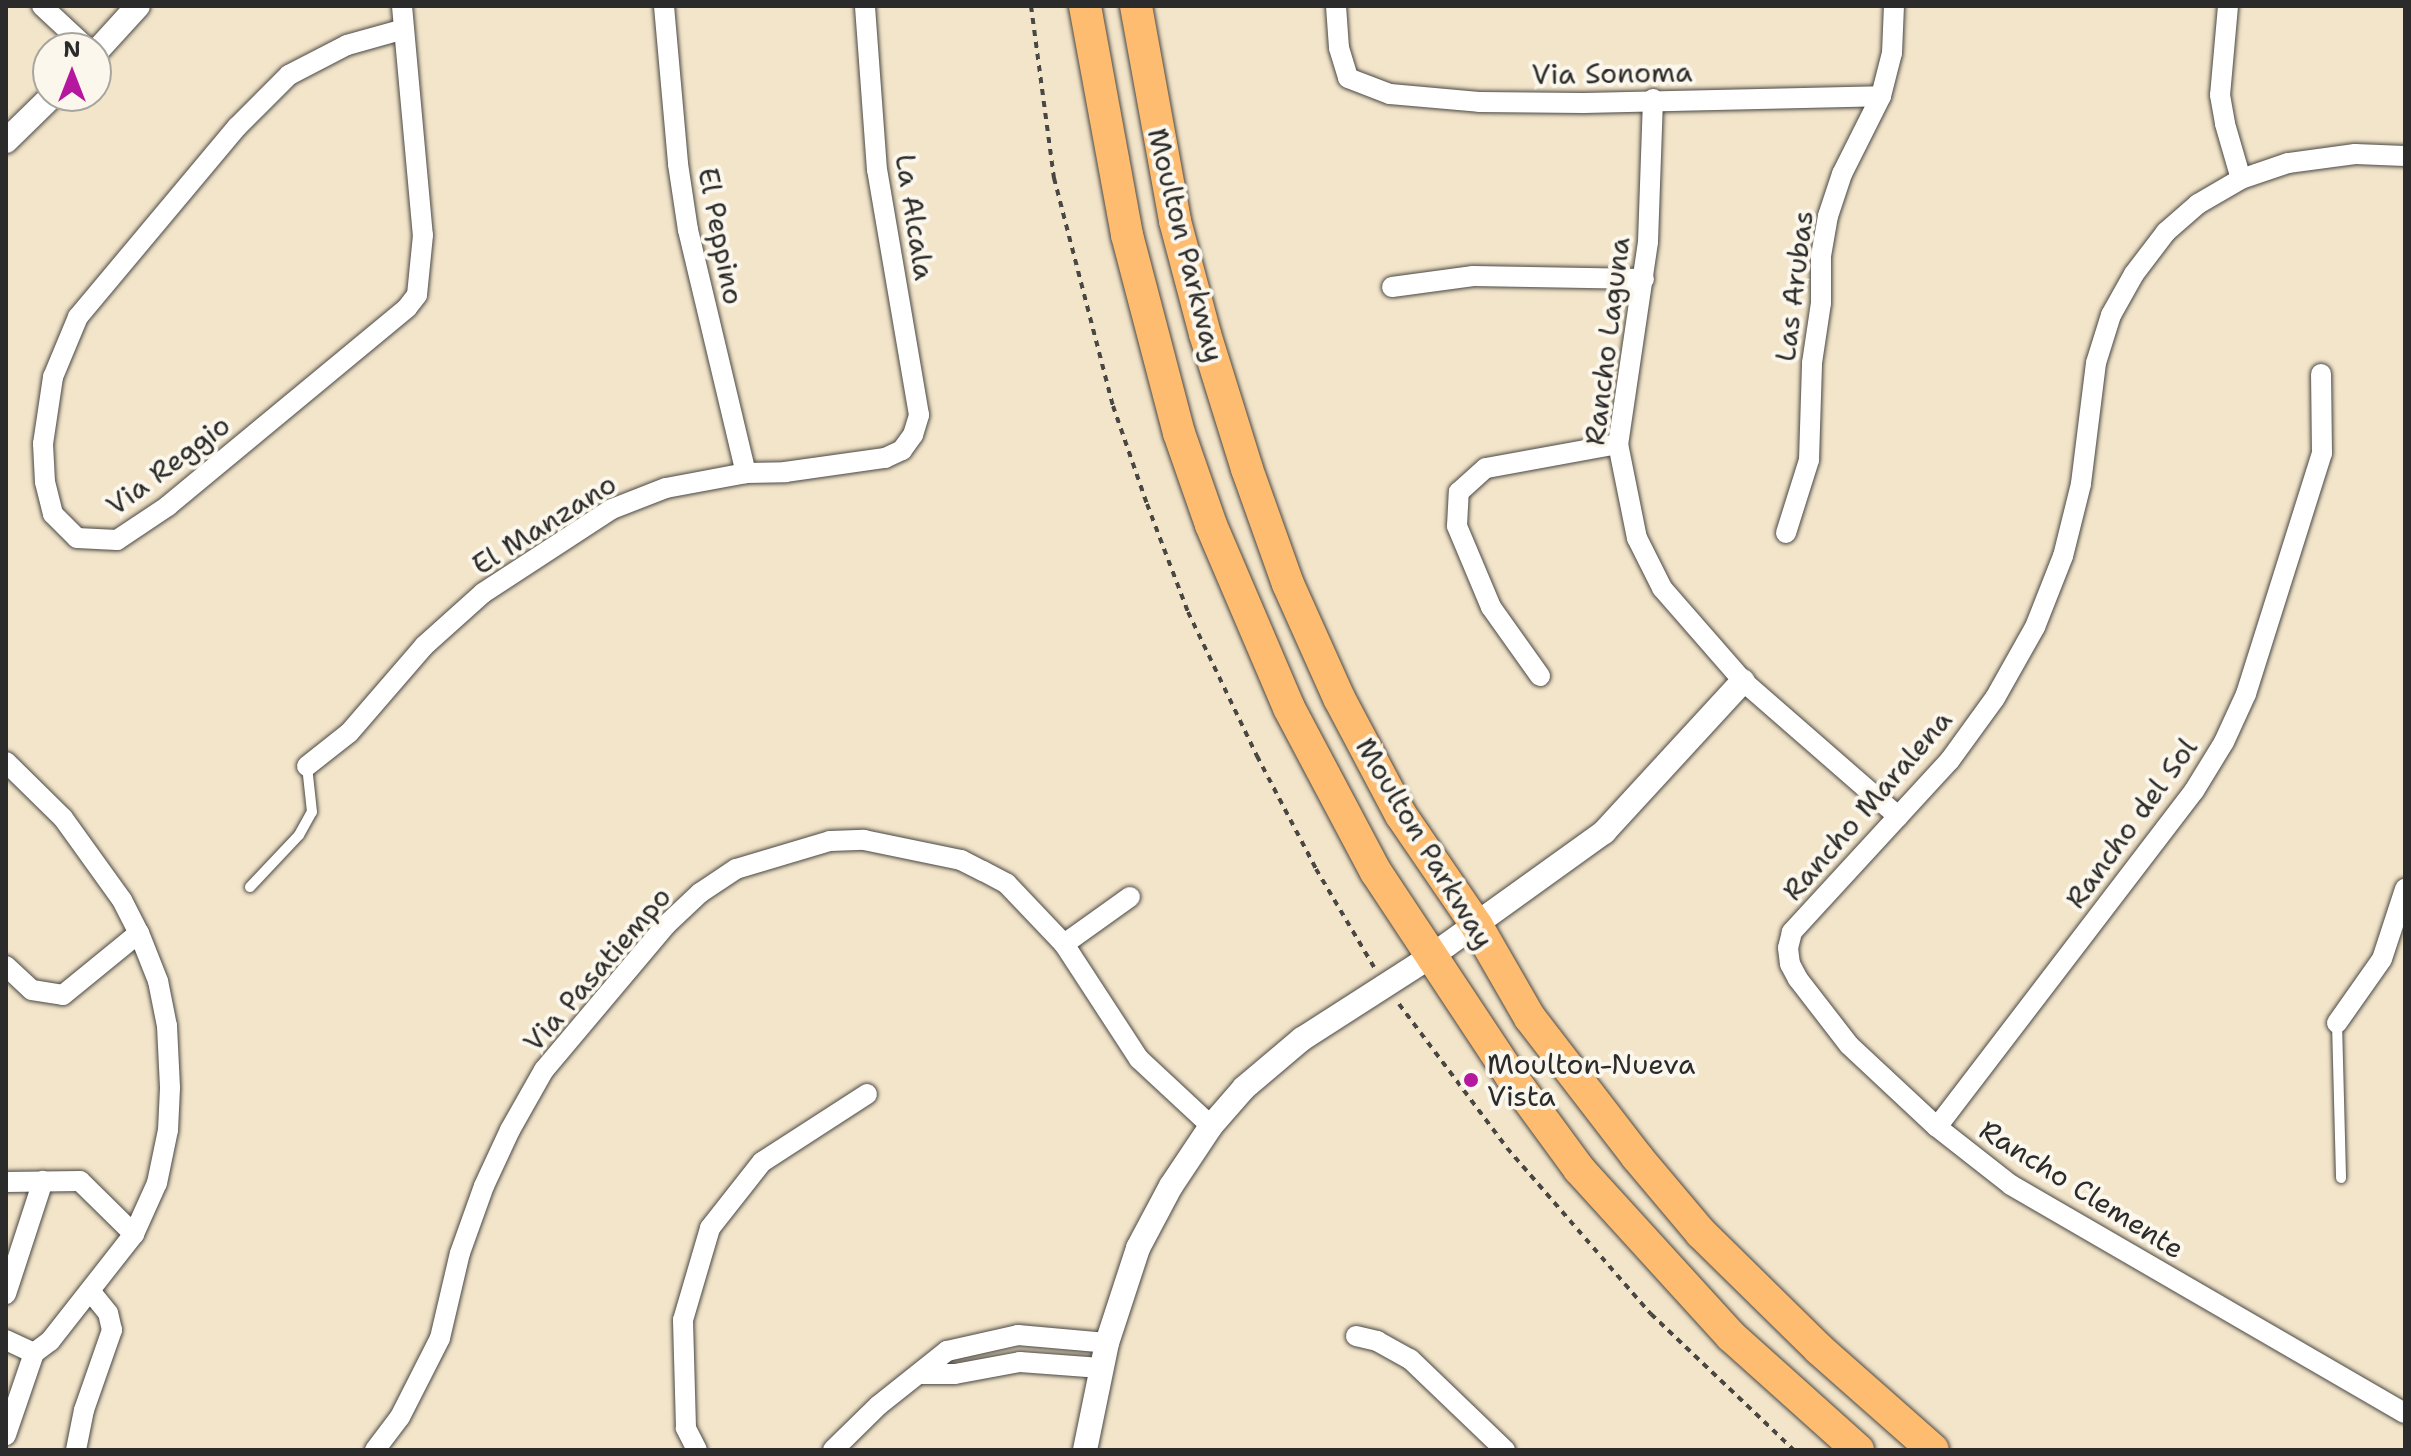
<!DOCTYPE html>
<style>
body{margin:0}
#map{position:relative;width:2411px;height:1456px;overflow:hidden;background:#f3e5ca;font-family:"Shantell Sans",sans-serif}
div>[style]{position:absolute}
.path>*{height:4px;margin-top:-2px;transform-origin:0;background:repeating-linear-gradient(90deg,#494743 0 6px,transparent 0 12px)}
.roads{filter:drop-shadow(0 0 2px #494743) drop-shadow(0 0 2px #494743)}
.service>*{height:10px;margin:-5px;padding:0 5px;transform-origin:5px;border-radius:5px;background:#fff}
.minor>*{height:20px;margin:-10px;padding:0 10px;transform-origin:10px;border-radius:10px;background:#fff}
.tertiary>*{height:24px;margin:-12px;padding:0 12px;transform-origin:12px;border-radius:12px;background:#fff}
.primary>*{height:32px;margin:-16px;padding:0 16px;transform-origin:16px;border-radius:16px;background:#fdbc70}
.dots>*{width:22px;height:22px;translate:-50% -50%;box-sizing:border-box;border:4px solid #fbf7ec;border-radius:50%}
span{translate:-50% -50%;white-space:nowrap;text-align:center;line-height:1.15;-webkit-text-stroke:8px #fbf7ec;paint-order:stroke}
.street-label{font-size:28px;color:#2b2b2b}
.poi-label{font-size:28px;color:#2b2b2b}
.left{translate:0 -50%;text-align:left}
.frame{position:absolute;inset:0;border:8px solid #2b2b2b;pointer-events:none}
.north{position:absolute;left:32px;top:32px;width:80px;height:80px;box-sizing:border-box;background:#fbf7ec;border:2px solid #a8a59f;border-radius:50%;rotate:0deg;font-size:22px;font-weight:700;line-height:32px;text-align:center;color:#2b2b2b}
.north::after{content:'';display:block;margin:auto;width:28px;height:36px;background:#b5179e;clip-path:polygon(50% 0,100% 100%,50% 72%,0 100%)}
</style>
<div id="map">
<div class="path">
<div style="left:1031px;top:6px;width:174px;rotate:82.4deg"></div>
<div style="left:1054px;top:178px;width:236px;rotate:75.5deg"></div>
<div style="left:1113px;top:406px;width:104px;rotate:70.9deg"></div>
<div style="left:1147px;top:504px;width:116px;rotate:69.2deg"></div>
<div style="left:1188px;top:612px;width:160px;rotate:64.4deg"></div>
<div style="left:1257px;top:756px;width:127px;rotate:62.4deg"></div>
<div style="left:1316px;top:869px;width:114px;rotate:59.4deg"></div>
<div style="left:1399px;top:1004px;width:180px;rotate:53.1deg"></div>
<div style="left:1507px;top:1148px;width:220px;rotate:49.1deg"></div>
<div style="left:1651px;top:1314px;width:197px;rotate:43.6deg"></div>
</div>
<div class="roads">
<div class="service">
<div style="left:250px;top:887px;width:71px;rotate:-46.7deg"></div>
<div style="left:299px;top:835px;width:26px;rotate:-61deg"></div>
<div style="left:312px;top:812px;width:46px;rotate:-96.2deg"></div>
<div style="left:2337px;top:1023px;width:155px;rotate:88.5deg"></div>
</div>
<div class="minor">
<div style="left:42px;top:6px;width:62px;rotate:43deg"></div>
<div style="left:402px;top:6px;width:230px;rotate:84.8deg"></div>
<div style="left:423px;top:235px;width:60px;rotate:95.7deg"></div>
<div style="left:417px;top:295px;width:16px;rotate:128deg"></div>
<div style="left:407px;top:308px;width:310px;rotate:140.4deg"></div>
<div style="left:168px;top:506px;width:61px;rotate:146.3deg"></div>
<div style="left:117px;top:540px;width:40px;rotate:-177.1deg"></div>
<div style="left:77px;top:538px;width:34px;rotate:-135deg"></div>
<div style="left:53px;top:514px;width:33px;rotate:-104deg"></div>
<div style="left:45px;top:482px;width:38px;rotate:-93deg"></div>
<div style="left:43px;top:444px;width:68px;rotate:-81.5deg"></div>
<div style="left:53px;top:377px;width:65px;rotate:-67.4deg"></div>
<div style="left:78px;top:317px;width:248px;rotate:-50.1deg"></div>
<div style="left:237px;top:127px;width:74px;rotate:-45deg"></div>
<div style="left:289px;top:75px;width:65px;rotate:-27.3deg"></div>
<div style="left:347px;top:45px;width:59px;rotate:-15.7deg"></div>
<div style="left:664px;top:6px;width:159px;rotate:84.9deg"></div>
<div style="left:678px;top:164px;width:67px;rotate:81.4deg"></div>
<div style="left:688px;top:230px;width:250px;rotate:76.6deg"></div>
<div style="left:1336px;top:6px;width:42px;rotate:85.9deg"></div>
<div style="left:1339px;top:48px;width:31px;rotate:73deg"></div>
<div style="left:1348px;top:78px;width:45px;rotate:20.9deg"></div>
<div style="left:1390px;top:94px;width:89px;rotate:5.1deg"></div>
<div style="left:1479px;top:102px;width:104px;rotate:0.6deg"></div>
<div style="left:1583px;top:103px;width:298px;rotate:-1.3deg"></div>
<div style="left:2228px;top:6px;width:89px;rotate:95.1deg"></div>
<div style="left:2220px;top:95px;width:29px;rotate:80deg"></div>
<div style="left:2225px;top:124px;width:57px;rotate:73.8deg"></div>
<div style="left:1653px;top:99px;width:143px;rotate:92deg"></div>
<div style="left:1648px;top:242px;width:204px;rotate:98.4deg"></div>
<div style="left:1618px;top:444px;width:96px;rotate:78.6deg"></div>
<div style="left:1637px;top:538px;width:56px;rotate:63.4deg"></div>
<div style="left:1662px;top:588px;width:123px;rotate:48.9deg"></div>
<div style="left:1743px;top:681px;width:206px;rotate:41.1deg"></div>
<div style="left:2405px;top:156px;width:50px;rotate:-177.7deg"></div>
<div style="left:2355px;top:154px;width:68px;rotate:172.3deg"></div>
<div style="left:2288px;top:163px;width:50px;rotate:161.2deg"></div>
<div style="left:2241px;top:179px;width:50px;rotate:149.8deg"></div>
<div style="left:2198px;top:204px;width:43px;rotate:138.8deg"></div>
<div style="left:2166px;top:232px;width:53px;rotate:127.3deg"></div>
<div style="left:2134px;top:274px;width:47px;rotate:119.3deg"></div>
<div style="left:2111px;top:315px;width:50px;rotate:107.4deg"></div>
<div style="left:2096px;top:363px;width:122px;rotate:97.1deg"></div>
<div style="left:2081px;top:484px;width:74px;rotate:104deg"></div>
<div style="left:2063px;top:556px;width:76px;rotate:111.5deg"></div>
<div style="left:2035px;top:627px;width:81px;rotate:119.4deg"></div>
<div style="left:1995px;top:698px;width:77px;rotate:126deg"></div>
<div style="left:1950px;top:760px;width:234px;rotate:132.6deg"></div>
<div style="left:1792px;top:932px;width:16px;rotate:104deg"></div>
<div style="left:1788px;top:948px;width:16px;rotate:83deg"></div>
<div style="left:1790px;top:964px;width:17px;rotate:62deg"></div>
<div style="left:1798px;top:979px;width:83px;rotate:52.3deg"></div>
<div style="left:1849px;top:1045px;width:120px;rotate:43deg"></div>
<div style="left:1937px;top:1127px;width:94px;rotate:38.1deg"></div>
<div style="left:2011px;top:1185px;width:455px;rotate:30.1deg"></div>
<div style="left:1392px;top:287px;width:82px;rotate:-7.7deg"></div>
<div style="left:1473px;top:276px;width:171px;rotate:1deg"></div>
<div style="left:1786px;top:533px;width:77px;rotate:-72.5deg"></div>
<div style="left:1809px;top:460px;width:97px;rotate:-88.2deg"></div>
<div style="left:1812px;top:363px;width:61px;rotate:-81.5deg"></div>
<div style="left:1821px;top:303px;width:47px;rotate:-90deg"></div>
<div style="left:1821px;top:256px;width:41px;rotate:-80.1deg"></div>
<div style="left:1828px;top:216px;width:44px;rotate:-71.6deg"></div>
<div style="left:1842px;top:174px;width:87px;rotate:-63.4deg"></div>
<div style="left:1881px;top:96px;width:44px;rotate:-75.7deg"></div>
<div style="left:1892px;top:53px;width:47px;rotate:-87.6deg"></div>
<div style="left:1540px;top:676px;width:85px;rotate:-125.4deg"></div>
<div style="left:1491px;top:607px;width:88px;rotate:-112.8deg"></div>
<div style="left:1457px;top:526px;width:34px;rotate:-87deg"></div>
<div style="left:1459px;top:492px;width:36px;rotate:-42deg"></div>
<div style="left:1486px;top:468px;width:134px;rotate:-10.3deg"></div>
<div style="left:6px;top:762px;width:80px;rotate:44.5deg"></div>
<div style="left:63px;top:818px;width:101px;rotate:54.3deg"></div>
<div style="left:122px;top:900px;width:37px;rotate:63deg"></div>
<div style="left:139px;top:933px;width:52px;rotate:68.4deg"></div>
<div style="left:158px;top:981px;width:46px;rotate:78.7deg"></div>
<div style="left:167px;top:1026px;width:62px;rotate:87.2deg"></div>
<div style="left:170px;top:1088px;width:42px;rotate:92.7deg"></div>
<div style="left:168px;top:1130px;width:54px;rotate:101.7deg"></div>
<div style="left:157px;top:1183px;width:56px;rotate:114.3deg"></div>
<div style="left:134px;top:1234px;width:136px;rotate:128.1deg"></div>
<div style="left:50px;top:1341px;width:20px;rotate:143deg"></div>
<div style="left:34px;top:1353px;width:87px;rotate:108.9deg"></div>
<div style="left:307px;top:766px;width:53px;rotate:-38.2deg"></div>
<div style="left:349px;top:733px;width:115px;rotate:-49.2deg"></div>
<div style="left:424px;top:646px;width:79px;rotate:-41.9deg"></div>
<div style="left:483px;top:593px;width:154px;rotate:-33.1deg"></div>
<div style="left:612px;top:509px;width:58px;rotate:-21.3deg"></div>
<div style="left:666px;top:488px;width:81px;rotate:-10.6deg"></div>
<div style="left:746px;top:473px;width:39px;rotate:-1deg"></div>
<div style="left:785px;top:472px;width:101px;rotate:-8deg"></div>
<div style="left:885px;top:458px;width:19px;rotate:-25deg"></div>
<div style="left:902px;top:450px;width:19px;rotate:-54deg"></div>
<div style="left:913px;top:435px;width:21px;rotate:-73deg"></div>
<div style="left:919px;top:415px;width:249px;rotate:-99.7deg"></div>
<div style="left:877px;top:170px;width:164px;rotate:-94.2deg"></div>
<div style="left:1064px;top:944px;width:81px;rotate:-35.5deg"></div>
<div style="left:6px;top:966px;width:35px;rotate:43deg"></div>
<div style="left:32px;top:990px;width:31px;rotate:9deg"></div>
<div style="left:63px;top:995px;width:98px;rotate:-39.2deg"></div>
<div style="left:2337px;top:1023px;width:78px;rotate:-54.9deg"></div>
<div style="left:2382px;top:959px;width:74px;rotate:-71.8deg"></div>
<div style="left:1937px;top:1127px;width:423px;rotate:-52.6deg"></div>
<div style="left:2194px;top:791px;width:57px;rotate:-58.5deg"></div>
<div style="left:2224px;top:742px;width:53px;rotate:-65.4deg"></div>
<div style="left:2246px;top:694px;width:253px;rotate:-72.5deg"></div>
<div style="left:2322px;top:453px;width:79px;rotate:-90.7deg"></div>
<div style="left:6px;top:1182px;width:74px;rotate:-0.8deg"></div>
<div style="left:80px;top:1181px;width:76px;rotate:44.5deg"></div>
<div style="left:6px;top:1294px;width:119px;rotate:-71.9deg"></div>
<div style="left:1356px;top:1336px;width:22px;rotate:13deg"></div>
<div style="left:1377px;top:1341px;width:38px;rotate:29deg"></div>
<div style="left:1410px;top:1359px;width:132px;rotate:43.8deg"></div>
<div style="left:6px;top:1340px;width:31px;rotate:25deg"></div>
<div style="left:921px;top:1374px;width:34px"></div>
<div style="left:955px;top:1374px;width:66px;rotate:-10.5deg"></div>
<div style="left:1020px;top:1362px;width:81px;rotate:4.2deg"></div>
<div style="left:76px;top:1450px;width:41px;rotate:-78.7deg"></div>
<div style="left:84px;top:1410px;width:85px;rotate:-70.7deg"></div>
<div style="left:112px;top:1330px;width:17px;rotate:-103deg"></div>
<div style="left:108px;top:1313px;width:27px;rotate:-129deg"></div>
<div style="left:375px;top:1450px;width:41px;rotate:-52.9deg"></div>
<div style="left:400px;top:1417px;width:89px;rotate:-63.1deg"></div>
<div style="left:440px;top:1338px;width:87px;rotate:-76.8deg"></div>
<div style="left:460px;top:1253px;width:71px;rotate:-70.3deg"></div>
<div style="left:484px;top:1186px;width:62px;rotate:-65.1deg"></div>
<div style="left:510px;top:1130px;width:69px;rotate:-60.5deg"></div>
<div style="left:544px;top:1070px;width:189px;rotate:-49.9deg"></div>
<div style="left:666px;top:925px;width:47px;rotate:-43.3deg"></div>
<div style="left:700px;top:893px;width:43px;rotate:-33.7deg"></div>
<div style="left:736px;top:869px;width:98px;rotate:-16.6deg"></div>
<div style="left:830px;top:841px;width:34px;rotate:-2deg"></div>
<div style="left:864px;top:840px;width:99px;rotate:11.7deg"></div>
<div style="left:961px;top:860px;width:25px;rotate:27deg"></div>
<div style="left:983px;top:871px;width:27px;rotate:28deg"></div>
<div style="left:1007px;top:884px;width:83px;rotate:46.5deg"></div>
<div style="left:1064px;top:944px;width:137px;rotate:56.9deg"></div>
<div style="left:1139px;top:1059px;width:98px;rotate:42.9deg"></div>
<div style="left:697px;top:1450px;width:25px;rotate:-117deg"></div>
<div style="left:686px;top:1428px;width:108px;rotate:-91.6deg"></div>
<div style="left:683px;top:1320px;width:96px;rotate:-73.6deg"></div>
<div style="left:710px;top:1228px;width:84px;rotate:-51.8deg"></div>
<div style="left:762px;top:1162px;width:125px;rotate:-32.9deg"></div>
<div style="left:833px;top:1450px;width:64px;rotate:-44.4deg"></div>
<div style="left:879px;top:1405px;width:87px;rotate:-38.5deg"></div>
<div style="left:947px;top:1351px;width:73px;rotate:-12.7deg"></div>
<div style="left:1018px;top:1335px;width:89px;rotate:5.1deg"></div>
</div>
<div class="tertiary">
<div style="left:96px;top:52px;width:62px;rotate:-47.6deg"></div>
<div style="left:6px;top:141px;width:64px;rotate:-44.4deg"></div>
<div style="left:1085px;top:1450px;width:109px;rotate:-78.4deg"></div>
<div style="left:1107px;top:1343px;width:100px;rotate:-71.9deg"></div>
<div style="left:1138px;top:1248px;width:70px;rotate:-62deg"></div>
<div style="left:1171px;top:1186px;width:72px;rotate:-56.3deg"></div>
<div style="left:1211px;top:1126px;width:50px;rotate:-49deg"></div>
<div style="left:1244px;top:1088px;width:76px;rotate:-40.2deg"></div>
<div style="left:1302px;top:1039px;width:156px;rotate:-32.7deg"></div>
<div style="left:1433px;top:955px;width:211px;rotate:-35.7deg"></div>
<div style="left:1604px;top:832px;width:205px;rotate:-47.4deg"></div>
</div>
<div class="primary">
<div style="left:1085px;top:6px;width:233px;rotate:79.6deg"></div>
<div style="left:1127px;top:235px;width:205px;rotate:75.3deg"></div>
<div style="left:1179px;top:433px;width:97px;rotate:70.8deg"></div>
<div style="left:1211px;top:525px;width:199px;rotate:66.9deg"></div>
<div style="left:1289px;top:708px;width:186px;rotate:62.1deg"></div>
<div style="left:1376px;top:872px;width:245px;rotate:56.5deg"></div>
<div style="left:1511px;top:1076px;width:115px;rotate:53.8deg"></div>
<div style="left:1579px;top:1169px;width:226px;rotate:47.7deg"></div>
<div style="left:1731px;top:1336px;width:171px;rotate:41.9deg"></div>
<div style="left:1136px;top:6px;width:219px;rotate:79.7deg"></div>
<div style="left:1175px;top:221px;width:117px;rotate:75.1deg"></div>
<div style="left:1205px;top:334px;width:141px;rotate:72.7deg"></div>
<div style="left:1247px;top:469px;width:122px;rotate:70.4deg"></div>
<div style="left:1288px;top:584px;width:125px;rotate:65.9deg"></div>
<div style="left:1339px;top:698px;width:132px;rotate:62.1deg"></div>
<div style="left:1401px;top:815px;width:135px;rotate:55.6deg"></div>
<div style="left:1477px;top:926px;width:106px;rotate:60.1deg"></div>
<div style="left:1530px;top:1018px;width:175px;rotate:52.4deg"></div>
<div style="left:1637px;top:1157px;width:99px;rotate:49.9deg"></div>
<div style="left:1701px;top:1233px;width:165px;rotate:44.5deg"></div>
<div style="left:1819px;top:1349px;width:152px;rotate:41.5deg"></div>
</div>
</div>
<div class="dots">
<div style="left:1471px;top:1080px;background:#b5179e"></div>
</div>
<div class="street-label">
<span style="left:1612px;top:73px;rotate:-1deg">Via Sonoma</span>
<span style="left:915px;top:217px;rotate:81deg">La Alcala</span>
<span style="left:721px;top:236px;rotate:79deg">El Peppino</span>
<span style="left:1186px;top:245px;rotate:76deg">Moulton Parkway</span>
<span style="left:1794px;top:286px;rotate:-83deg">Las Arubas</span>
<span style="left:1607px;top:341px;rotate:-83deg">Rancho Laguna</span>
<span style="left:168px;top:465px;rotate:-37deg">Via Reggio</span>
<span style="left:544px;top:524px;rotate:-32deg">El Manzano</span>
<span style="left:1867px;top:805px;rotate:-49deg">Rancho Maralena</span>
<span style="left:2131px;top:823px;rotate:-54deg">Rancho del Sol</span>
<span style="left:1425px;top:843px;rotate:59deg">Moulton Parkway</span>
<span style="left:597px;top:969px;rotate:-49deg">Via Pasatiempo</span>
<span style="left:2082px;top:1189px;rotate:32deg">Rancho Clemente</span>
</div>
<div class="poi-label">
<span class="left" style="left:1487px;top:1080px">Moulton-Nueva<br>Vista</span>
</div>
<div class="frame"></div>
<div class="north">N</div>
</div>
